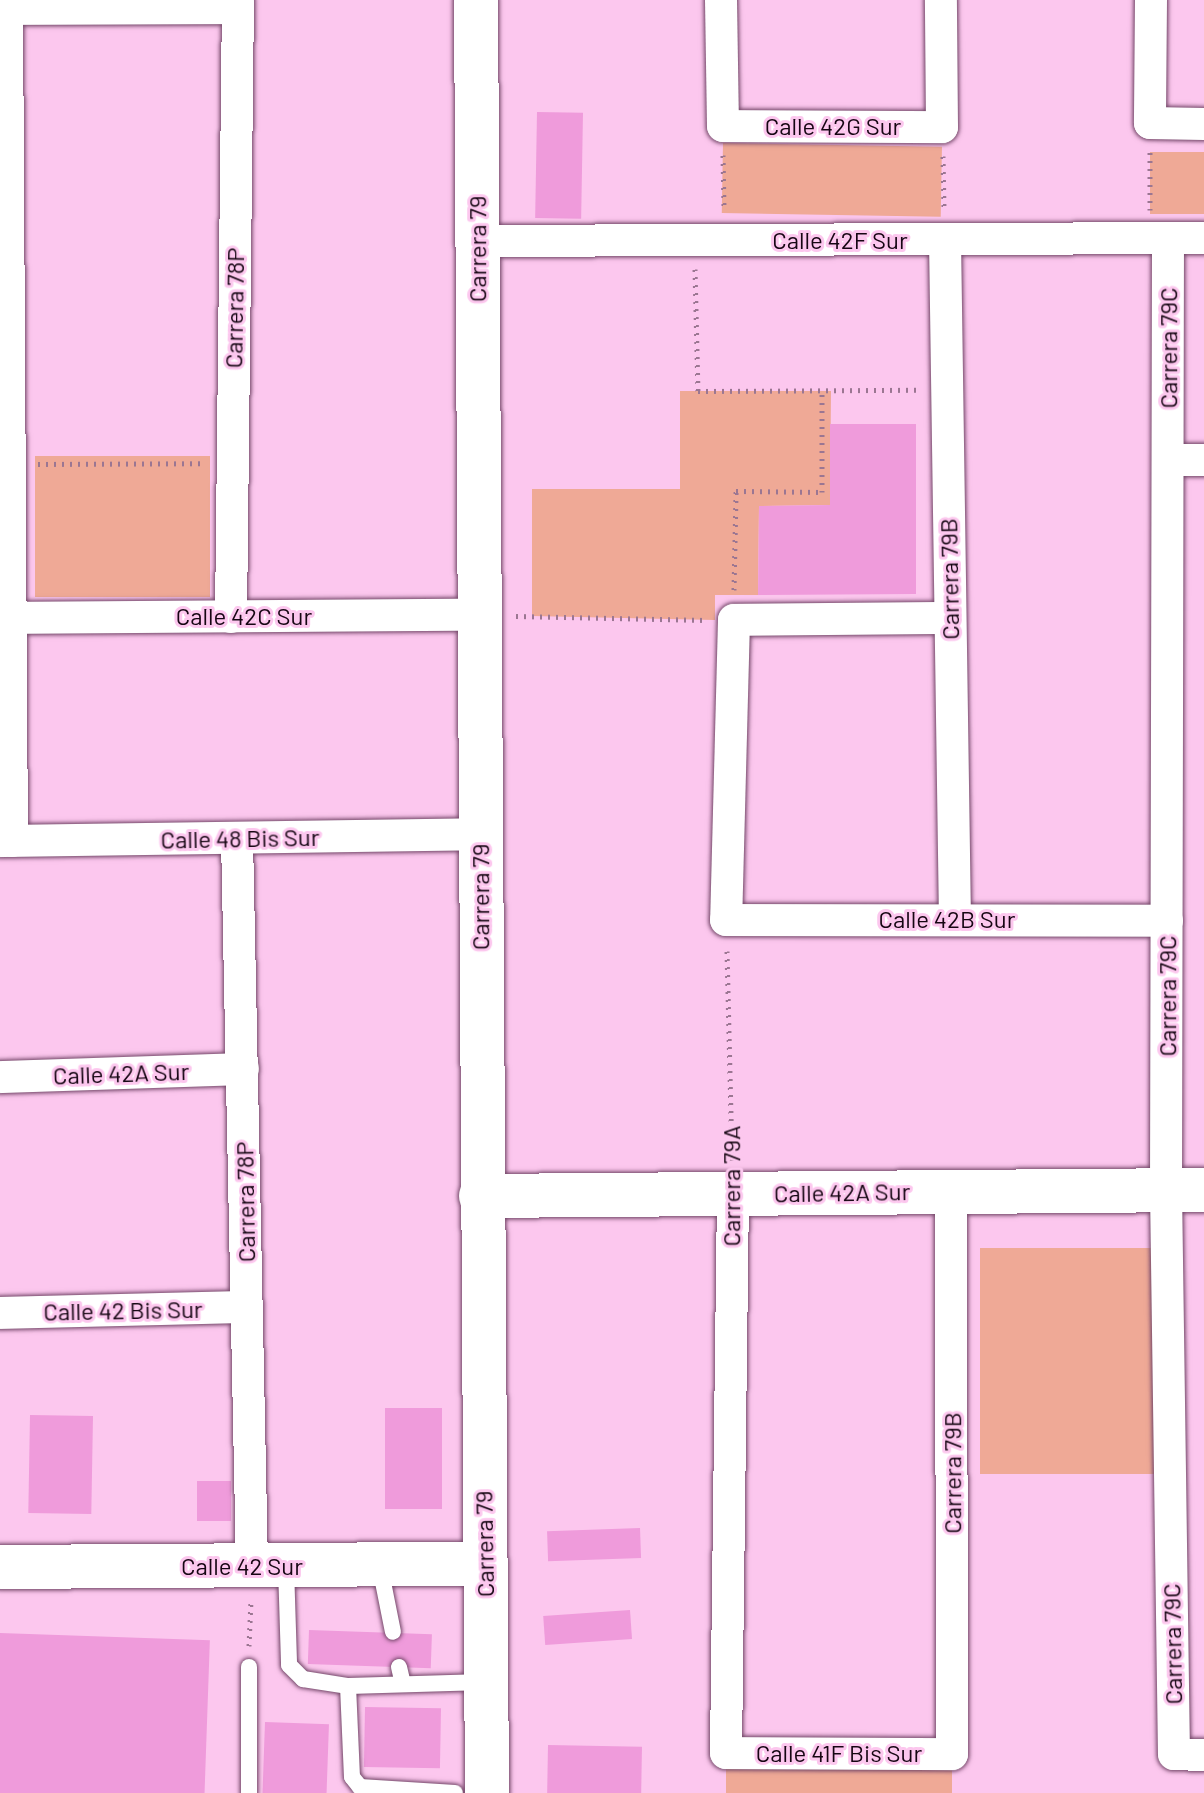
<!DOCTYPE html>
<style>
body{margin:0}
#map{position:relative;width:1204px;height:1793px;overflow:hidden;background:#fcc7ee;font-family:Barlow,sans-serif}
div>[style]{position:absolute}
.green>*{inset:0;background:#efa996;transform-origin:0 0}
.building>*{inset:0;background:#ef9bdb;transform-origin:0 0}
.path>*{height:5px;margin-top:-2.5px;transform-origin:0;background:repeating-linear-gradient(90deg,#9b7692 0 2px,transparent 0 8px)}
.roads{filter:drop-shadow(0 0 2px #744769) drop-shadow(0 0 2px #744769)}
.lane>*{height:16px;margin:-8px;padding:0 8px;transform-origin:8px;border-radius:8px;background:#fff}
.street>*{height:32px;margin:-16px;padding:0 16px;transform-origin:16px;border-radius:16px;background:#fff}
.secondary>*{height:44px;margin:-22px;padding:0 22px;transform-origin:22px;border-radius:22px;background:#fff}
span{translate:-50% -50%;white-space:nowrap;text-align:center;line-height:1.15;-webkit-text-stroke:6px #fcc7ee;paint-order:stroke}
.street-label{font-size:24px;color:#160613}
</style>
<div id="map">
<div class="green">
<div style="left:723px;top:143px;width:219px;height:70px;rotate:1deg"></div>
<div style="left:1204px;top:152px;width:62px;height:54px;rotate:90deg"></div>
<div style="clip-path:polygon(680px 391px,831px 391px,830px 505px,759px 506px,758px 595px,715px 595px,715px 620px,532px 616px,532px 489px,680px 489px)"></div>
<div style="left:210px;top:456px;width:141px;height:175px;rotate:90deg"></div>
<div style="left:980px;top:1248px;width:177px;height:226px"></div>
<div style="left:726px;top:1767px;width:226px;height:26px"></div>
</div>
<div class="building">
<div style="left:537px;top:112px;width:46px;height:106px;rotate:1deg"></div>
<div style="clip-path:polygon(830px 424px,916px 424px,916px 594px,758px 595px,759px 506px,830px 505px)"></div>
<div style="left:385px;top:1408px;width:57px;height:101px"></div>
<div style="left:93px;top:1416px;width:98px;height:63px;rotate:91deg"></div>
<div style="left:197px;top:1481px;width:34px;height:40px"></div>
<div style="left:640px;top:1528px;width:30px;height:93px;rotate:88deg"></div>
<div style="left:630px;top:1610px;width:29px;height:87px;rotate:86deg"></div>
<div style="left:309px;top:1630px;width:123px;height:34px;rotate:2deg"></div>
<div style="left:0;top:1633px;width:210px;height:160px;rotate:2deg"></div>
<div style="left:365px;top:1707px;width:76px;height:60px;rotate:1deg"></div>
<div style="left:265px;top:1722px;width:64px;height:71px;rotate:2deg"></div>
<div style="left:548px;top:1745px;width:94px;height:48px;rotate:1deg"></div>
</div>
<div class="path">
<div style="left:723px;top:155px;width:54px;rotate:88.9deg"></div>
<div style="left:943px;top:156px;width:54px;rotate:88.9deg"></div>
<div style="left:1150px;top:210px;width:58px;rotate:-90deg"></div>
<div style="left:695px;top:269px;width:122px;rotate:88.6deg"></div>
<div style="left:698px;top:391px;width:220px;rotate:-0.3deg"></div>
<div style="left:38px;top:464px;width:166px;rotate:-0.3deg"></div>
<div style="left:734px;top:590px;width:99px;rotate:-88.8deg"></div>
<div style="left:736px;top:491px;width:86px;rotate:0.7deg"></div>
<div style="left:822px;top:492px;width:101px;rotate:-90deg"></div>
<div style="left:516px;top:616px;width:190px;rotate:1.2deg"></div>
<div style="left:727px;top:951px;width:210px;rotate:88.6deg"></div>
<div style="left:249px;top:1646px;width:46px;rotate:-87.5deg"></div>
</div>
<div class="roads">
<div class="lane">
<div style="left:286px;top:1567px;width:98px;rotate:88.2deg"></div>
<div style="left:289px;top:1665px;width:20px;rotate:45deg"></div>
<div style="left:303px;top:1679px;width:46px;rotate:8.8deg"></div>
<div style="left:348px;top:1686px;width:91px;rotate:87.5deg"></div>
<div style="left:352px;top:1777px;width:13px;rotate:51deg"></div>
<div style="left:360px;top:1787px;width:95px;rotate:3.6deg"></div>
<div style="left:380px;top:1567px;width:66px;rotate:78.7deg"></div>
<div style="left:249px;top:1667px;width:126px;rotate:90deg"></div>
<div style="left:399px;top:1667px;width:17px;rotate:77deg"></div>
<div style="left:348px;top:1686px;width:137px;rotate:-1.7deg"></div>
</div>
<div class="street">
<div style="left:721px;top:0;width:126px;rotate:89.1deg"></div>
<div style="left:723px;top:126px;width:219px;rotate:0.3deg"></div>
<div style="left:942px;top:127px;width:127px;rotate:-90.5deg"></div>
<div style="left:1151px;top:0;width:123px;rotate:90.5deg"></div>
<div style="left:1150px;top:123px;width:54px;rotate:1.1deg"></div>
<div style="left:0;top:9px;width:238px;rotate:-0.2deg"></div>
<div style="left:7px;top:9px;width:832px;rotate:89.66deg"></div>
<div style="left:1168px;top:238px;width:952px;rotate:90.12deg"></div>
<div style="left:1166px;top:1190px;width:564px;rotate:89.19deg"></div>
<div style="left:1174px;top:1754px;width:30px;rotate:2deg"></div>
<div style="left:945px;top:239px;width:679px;rotate:89.16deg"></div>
<div style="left:477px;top:241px;width:727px;rotate:-0.24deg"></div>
<div style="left:1168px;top:460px;width:36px"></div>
<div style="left:231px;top:617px;width:617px;rotate:-89.35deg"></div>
<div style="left:10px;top:618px;width:468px;rotate:-0.4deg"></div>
<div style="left:950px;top:618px;width:216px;rotate:179.5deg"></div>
<div style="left:734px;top:620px;width:300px;rotate:91.5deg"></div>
<div style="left:726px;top:920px;width:441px;rotate:0.1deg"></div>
<div style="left:237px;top:838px;width:728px;rotate:88.82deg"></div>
<div style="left:0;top:841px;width:479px;rotate:-0.8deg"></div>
<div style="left:0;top:1077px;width:243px;rotate:-1.9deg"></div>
<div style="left:733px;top:1194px;width:559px;rotate:90.72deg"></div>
<div style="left:726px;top:1753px;width:226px;rotate:0.3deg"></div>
<div style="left:952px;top:1754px;width:563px;rotate:-90.1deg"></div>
<div style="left:0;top:1313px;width:247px;rotate:-1.4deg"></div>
</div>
<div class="secondary">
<div style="left:476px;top:0;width:1793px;rotate:89.65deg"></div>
<div style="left:481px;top:1196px;width:723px;rotate:-0.48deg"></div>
<div style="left:0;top:1567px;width:484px;rotate:-0.4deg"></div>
</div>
</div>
<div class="street-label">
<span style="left:833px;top:126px">Calle 42G Sur</span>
<span style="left:840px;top:240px">Calle 42F Sur</span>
<span style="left:477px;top:249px;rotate:-90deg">Carrera 79</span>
<span style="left:234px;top:308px;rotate:-89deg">Carrera 78P</span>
<span style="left:1168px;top:348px;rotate:-90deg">Carrera 79C</span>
<span style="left:949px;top:579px;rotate:-91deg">Carrera 79B</span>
<span style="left:244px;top:616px">Calle 42C Sur</span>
<span style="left:240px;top:838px;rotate:-1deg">Calle 48 Bis Sur</span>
<span style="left:480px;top:897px;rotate:-90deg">Carrera 79</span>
<span style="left:947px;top:919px">Calle 42B Sur</span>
<span style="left:1167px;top:996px;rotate:-90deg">Carrera 79C</span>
<span style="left:121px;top:1073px;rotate:-2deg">Calle 42A Sur</span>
<span style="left:731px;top:1186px;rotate:-90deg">Carrera 79A</span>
<span style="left:842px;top:1192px;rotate:-1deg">Calle 42A Sur</span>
<span style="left:245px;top:1202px;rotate:-91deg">Carrera 78P</span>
<span style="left:123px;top:1310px;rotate:-1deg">Calle 42 Bis Sur</span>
<span style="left:952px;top:1473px;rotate:-90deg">Carrera 79B</span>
<span style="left:484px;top:1544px;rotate:-91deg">Carrera 79</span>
<span style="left:242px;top:1566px">Calle 42 Sur</span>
<span style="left:1172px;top:1644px;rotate:-91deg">Carrera 79C</span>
<span style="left:839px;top:1753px">Calle 41F Bis Sur</span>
</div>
</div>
